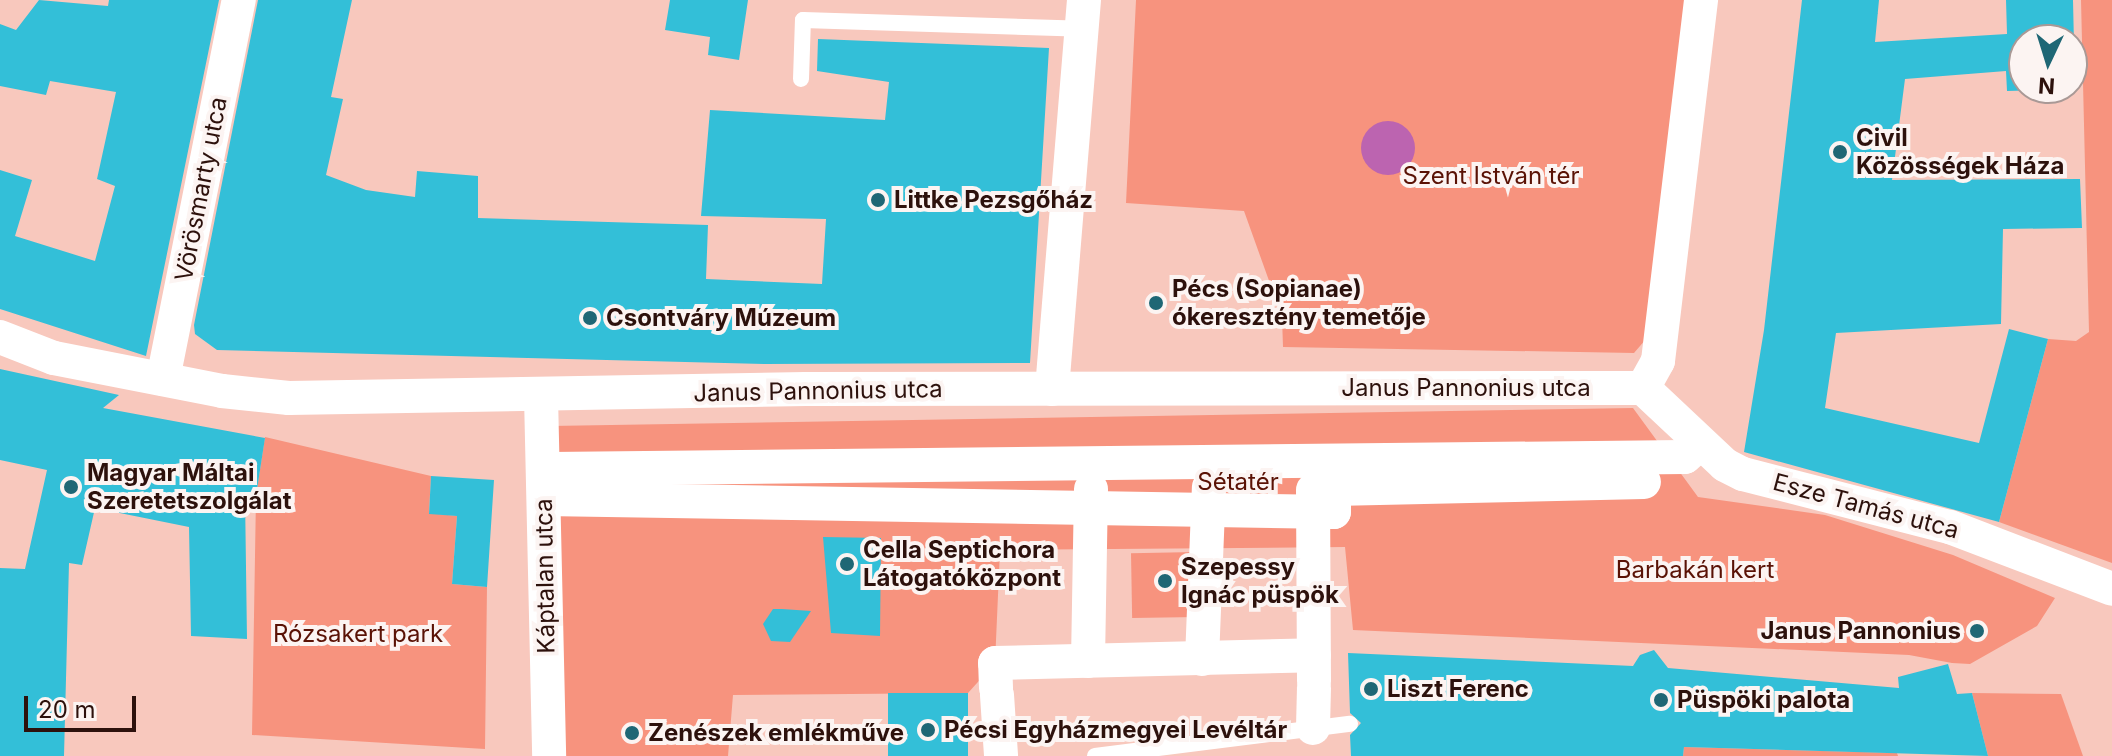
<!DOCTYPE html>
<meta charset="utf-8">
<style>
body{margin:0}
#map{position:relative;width:2112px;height:756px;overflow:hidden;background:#f8c8bd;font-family:Inter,sans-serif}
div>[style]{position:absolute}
.green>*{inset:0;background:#f7937e;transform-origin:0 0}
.water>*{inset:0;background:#bc64b0}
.round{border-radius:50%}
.building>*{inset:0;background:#33bfd8;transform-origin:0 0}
.lane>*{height:16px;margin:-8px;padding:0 8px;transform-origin:8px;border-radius:8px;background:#fff}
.street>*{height:34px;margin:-17px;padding:0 17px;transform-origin:17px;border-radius:17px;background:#fff}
.dots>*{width:22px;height:22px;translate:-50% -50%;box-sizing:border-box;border:4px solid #fcf4f2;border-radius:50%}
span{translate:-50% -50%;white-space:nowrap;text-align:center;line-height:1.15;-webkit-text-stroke:8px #fcf4f2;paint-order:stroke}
.poi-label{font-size:24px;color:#2d110c;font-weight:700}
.left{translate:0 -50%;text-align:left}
.right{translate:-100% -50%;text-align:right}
.park-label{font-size:24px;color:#5a1205}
.street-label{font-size:24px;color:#2d110c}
.north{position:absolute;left:2008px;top:24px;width:80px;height:80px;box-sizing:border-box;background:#fcf4f2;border:2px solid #a99996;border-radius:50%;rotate:184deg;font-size:22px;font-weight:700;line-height:32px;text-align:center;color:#2d110c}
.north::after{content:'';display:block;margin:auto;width:28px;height:36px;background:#1f6775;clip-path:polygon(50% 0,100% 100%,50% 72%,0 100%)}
.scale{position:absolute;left:24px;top:696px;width:112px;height:36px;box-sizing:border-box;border:4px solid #2d110c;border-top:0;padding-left:10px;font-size:24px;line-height:28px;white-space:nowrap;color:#2d110c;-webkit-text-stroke:6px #fcf4f2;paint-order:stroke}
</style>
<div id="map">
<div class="green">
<div style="clip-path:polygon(1136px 0,1687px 0,1652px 332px,1634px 353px,1283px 347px,1282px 317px,1244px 211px,1126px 203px)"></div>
<div style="clip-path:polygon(2081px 0,2112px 0,2112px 563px,1999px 522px,2048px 339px,2076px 341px,2089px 332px)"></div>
<div style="clip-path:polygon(1633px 408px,1698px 497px,1825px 515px,1953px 555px,2055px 598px,2037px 626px,1970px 664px,1952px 663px,1909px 655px,1353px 630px,1345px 547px,1000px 550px,995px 663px,968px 693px,733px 695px,728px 756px,557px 756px,550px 426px)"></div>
<div style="clip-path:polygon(265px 437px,431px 476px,429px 513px,457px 516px,452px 584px,487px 587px,485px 749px,252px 735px,256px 496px)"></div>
<div style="left:1196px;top:552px;width:65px;height:65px;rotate:89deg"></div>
<div style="clip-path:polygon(1972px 693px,2061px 694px,2083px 756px,1988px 756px)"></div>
<div style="clip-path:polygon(1684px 747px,1897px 753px,1898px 756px,1683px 756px)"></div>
</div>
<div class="water">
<div class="round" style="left:1361px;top:121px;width:54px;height:54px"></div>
</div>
<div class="building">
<div style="clip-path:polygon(39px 0,108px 6px,109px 0,219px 0,146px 356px,0 309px,0 170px,32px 180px,15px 236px,95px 261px,115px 186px,97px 179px,116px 92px,50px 81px,46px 95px,0 86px,0 24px,16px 30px)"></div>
<div style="clip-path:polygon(258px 0,352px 0,331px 97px,343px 99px,326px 175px,366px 190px,415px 197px,417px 171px,478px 176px,478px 218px,708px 225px,706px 279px,822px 284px,826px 219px,701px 216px,710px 110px,885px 120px,889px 82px,817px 71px,818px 39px,1049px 48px,1030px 363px,764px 364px,217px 350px,195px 334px,194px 325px)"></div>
<div style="clip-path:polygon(670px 0,748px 0,739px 60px,708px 55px,710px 37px,665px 30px)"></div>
<div style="clip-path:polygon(evenodd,1802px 0,1879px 0,1875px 42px,2007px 34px,2006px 0,2073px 0,2075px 89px,2007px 91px,2006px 71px,1905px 79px,1892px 180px,2080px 179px,2082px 228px,2003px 229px,2001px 324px,1836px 333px,1825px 408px,1979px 443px,2009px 329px,2048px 339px,1999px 522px,1744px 452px,1764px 330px,1802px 0,2024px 40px,2072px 40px,2072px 88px,2024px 88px,2024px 40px)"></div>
<div style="clip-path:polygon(0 369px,119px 395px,103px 408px,265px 438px,256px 496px,245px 495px,247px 639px,191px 636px,189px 527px,95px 508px,82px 565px,69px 563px,64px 756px,0 756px,0 568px,25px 569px,47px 470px,0 460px)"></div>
<div style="clip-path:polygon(431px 476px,494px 480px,487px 587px,452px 584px,457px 516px,429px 514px)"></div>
<div style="clip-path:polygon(823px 537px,881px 538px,880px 636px,831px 633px)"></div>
<div style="clip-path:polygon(773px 609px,782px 609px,811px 611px,790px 642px,771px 641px,763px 624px)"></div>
<div style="clip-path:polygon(1654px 650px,1668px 668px,1899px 688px,1898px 677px,1948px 664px,1957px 694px,1972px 693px,1988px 756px,1684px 747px,1683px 756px,1351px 756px,1350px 735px,1361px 723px,1350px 713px,1348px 653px,1633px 666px,1640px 655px)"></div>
<div style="left:888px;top:693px;width:80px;height:63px"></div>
</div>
<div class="lane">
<div style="left:801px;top:79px;width:59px;rotate:-88.1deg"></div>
<div style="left:803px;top:20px;width:279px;rotate:1.8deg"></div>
<div style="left:1095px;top:756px;width:257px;rotate:-7.2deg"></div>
</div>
<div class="street">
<div style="left:0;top:337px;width:58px;rotate:21.3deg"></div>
<div style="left:54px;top:358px;width:171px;rotate:11.1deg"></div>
<div style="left:222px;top:391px;width:67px;rotate:6deg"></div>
<div style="left:289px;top:398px;width:517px;rotate:-1deg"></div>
<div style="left:806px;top:389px;width:837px;rotate:-0.07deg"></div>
<div style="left:163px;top:379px;width:387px;rotate:-78.7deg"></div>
<div style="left:1643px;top:388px;width:112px;rotate:43.2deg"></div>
<div style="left:1725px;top:465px;width:20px;rotate:27deg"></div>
<div style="left:1743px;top:474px;width:214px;rotate:14.4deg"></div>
<div style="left:1950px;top:527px;width:173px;rotate:20.9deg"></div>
<div style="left:1643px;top:388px;width:31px;rotate:-61deg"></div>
<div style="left:1658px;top:361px;width:364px;rotate:-83.2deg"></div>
<div style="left:1052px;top:389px;width:390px;rotate:-85.3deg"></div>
<div style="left:541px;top:396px;width:360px;rotate:88.7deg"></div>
<div style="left:550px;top:469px;width:1135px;rotate:-0.61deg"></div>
<div style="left:1685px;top:457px;width:21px;rotate:-41deg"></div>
<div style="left:1313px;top:490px;width:191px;rotate:89.7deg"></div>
<div style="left:544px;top:499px;width:790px;rotate:0.94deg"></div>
<div style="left:1334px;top:512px;width:23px;rotate:-90deg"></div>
<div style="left:1334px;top:489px;width:310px;rotate:-1.3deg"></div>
<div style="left:1202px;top:659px;width:172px;rotate:-87.7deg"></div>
<div style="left:1088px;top:661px;width:172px;rotate:-89deg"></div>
<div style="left:996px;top:688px;width:25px;rotate:-92deg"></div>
<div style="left:995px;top:663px;width:319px;rotate:-1.4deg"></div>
<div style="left:997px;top:695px;width:61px;rotate:86.2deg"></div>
<div style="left:1313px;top:728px;width:40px;rotate:-88.6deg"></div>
</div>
<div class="dots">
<div style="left:1840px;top:152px;background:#1f6775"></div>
<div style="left:878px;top:200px;background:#1f6775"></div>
<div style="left:1156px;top:303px;background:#1f6775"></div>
<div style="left:590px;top:318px;background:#1f6775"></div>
<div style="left:71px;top:487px;background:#1f6775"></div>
<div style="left:847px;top:564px;background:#1f6775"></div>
<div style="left:1165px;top:581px;background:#1f6775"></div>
<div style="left:1977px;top:631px;background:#1f6775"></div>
<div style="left:1371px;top:689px;background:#1f6775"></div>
<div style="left:1661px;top:700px;background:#1f6775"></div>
<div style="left:928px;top:730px;background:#1f6775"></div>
<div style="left:632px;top:733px;background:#1f6775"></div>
</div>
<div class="poi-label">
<span class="left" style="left:1856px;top:152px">Civil<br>Közösségek Háza</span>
<span class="left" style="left:894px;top:200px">Littke Pezsgőház</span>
<span class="left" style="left:1172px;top:303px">Pécs (Sopianae)<br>ókeresztény temetője</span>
<span class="left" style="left:606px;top:318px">Csontváry Múzeum</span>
<span class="left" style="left:87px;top:487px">Magyar Máltai<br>Szeretetszolgálat</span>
<span class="left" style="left:863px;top:564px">Cella Septichora<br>Látogatóközpont</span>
<span class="left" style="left:1181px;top:581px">Szepessy<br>Ignác püspök</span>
<span class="right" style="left:1961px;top:631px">Janus Pannonius</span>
<span class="left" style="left:1387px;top:689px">Liszt Ferenc</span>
<span class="left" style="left:1677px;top:700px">Püspöki palota</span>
<span class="left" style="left:944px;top:730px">Pécsi Egyházmegyei Levéltár</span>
<span class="left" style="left:648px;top:733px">Zenészek emlékműve</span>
</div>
<div class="park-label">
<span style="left:1491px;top:176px">Szent István tér</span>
<span style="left:1238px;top:482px">Sétatér</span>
<span style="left:1695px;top:570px">Barbakán kert</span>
<span style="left:358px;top:634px">Rózsakert park</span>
</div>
<div class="street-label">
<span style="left:201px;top:189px;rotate:-79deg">Vörösmarty utca</span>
<span style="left:1466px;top:388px">Janus Pannonius utca</span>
<span style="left:818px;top:391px;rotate:-1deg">Janus Pannonius utca</span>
<span style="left:1866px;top:506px;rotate:15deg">Esze Tamás utca</span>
<span style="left:545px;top:576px;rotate:-91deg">Káptalan utca</span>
</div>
<div class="north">N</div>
<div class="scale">20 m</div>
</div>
